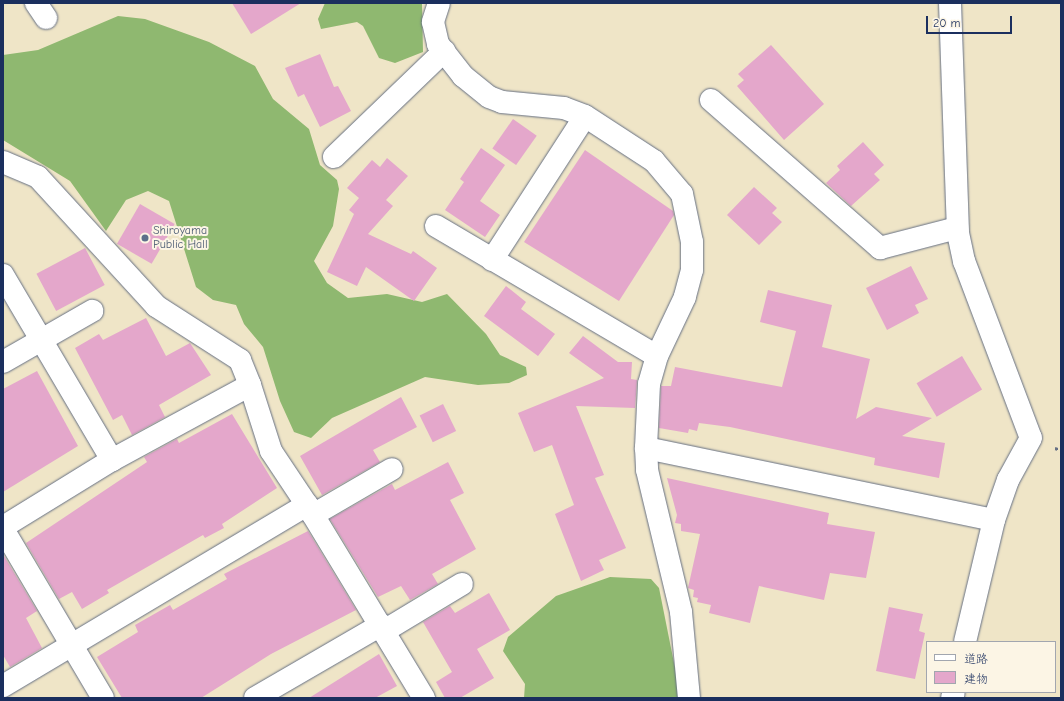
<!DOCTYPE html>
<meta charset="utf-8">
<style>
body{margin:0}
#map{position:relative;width:1064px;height:701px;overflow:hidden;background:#efe5c7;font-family:"Comic Neue","Klee One",sans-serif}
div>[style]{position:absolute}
.forest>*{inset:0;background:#8fb870}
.building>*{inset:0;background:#e4a7cb;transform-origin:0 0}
.path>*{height:2.5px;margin-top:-1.25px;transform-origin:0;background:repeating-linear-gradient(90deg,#656f83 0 3px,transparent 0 6px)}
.roads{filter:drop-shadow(0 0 1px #656f83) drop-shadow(0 0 1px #656f83)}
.street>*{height:22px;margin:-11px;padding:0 11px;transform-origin:11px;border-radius:11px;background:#fff}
.dots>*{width:11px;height:11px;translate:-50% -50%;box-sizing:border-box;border:2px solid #fcf5e5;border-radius:50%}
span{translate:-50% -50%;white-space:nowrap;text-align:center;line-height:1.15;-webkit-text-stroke:4px #fcf5e5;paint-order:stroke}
.service-label{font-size:12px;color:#4e5e75}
.left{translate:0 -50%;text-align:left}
.frame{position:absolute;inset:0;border:4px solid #1b2f5e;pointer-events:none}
.legend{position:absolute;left:926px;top:641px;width:130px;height:52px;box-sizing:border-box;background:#fcf5e5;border:1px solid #a2a6af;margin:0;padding:5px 7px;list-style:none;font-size:12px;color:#1b2f5e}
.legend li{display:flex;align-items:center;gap:8px;height:20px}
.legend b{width:20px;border:1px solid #a2a6af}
.scale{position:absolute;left:926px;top:16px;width:86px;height:18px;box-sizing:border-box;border:2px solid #1b2f5e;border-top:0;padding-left:5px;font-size:12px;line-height:14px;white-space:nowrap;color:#1b2f5e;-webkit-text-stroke:3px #fcf5e5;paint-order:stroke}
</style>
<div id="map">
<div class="forest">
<div style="clip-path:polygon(325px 3px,422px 3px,423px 52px,395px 63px,379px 58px,363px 26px,357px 22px,321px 29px,318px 19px)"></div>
<div style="clip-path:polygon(118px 16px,145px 19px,209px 42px,255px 66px,273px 99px,309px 129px,320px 165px,337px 180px,339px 189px,333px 226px,314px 261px,327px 283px,348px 298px,387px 294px,422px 302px,447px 294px,486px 334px,500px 355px,526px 367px,527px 375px,509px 383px,478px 385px,425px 377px,332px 418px,311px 438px,294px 432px,280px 401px,263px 347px,244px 324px,236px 305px,213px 300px,196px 287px,169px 201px,148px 191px,126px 200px,106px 231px,70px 181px,3px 140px,3px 55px,38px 50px)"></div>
<div style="clip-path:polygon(610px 577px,651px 579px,659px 588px,681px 698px,524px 698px,525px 684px,503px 651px,508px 637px,556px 596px)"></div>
</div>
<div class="building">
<div style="clip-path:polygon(232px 3px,301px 3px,251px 34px)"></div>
<div style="clip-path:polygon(771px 45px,824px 104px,784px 140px,737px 86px,744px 80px,738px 74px)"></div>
<div style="clip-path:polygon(320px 54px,334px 87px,338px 86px,351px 111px,320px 127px,304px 94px,298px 97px,285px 68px)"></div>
<div style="left:513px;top:119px;width:29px;height:36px;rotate:35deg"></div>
<div style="clip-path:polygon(863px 142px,884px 165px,874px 174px,880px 180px,851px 206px,826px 183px,840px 170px,837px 166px)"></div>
<div style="clip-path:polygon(481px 148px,505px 165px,480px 201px,500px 215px,485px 237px,445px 210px,464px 182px,460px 179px)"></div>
<div style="clip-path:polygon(585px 150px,673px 211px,674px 215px,619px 301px,524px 242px)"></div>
<div style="clip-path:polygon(387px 158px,408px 176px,386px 200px,393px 206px,368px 234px,411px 254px,413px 251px,437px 268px,414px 301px,366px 267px,357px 286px,327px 272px,354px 214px,349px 210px,359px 198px,347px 188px,372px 160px,380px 167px)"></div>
<div style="clip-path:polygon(754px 187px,777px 208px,772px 213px,782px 222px,759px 245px,727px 215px)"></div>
<div style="left:140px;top:204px;width:40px;height:46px;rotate:30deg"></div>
<div style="left:85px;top:248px;width:42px;height:55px;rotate:62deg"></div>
<div style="clip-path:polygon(911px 266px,928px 299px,915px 305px,919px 313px,887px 330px,866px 288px)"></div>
<div style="clip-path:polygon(506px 286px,526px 302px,521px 309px,555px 334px,538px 356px,484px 316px)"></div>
<div style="clip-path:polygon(768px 290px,832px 305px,822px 347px,870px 359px,856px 419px,876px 407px,932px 418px,902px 436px,945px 443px,939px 478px,874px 465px,875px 458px,730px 427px,699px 423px,697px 431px,689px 429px,688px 433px,659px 428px,661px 386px,671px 386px,675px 367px,782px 387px,796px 331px,760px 322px)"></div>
<div style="clip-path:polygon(146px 318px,166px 356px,190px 343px,211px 375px,159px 405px,165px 417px,132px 435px,122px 415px,113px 420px,75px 348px,99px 334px,103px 340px)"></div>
<div style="clip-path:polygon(583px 336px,618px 362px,632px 362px,631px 379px,637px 380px,635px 408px,576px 406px,604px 475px,595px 478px,626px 548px,599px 560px,604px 570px,581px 581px,555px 514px,574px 505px,552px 445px,534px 452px,518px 413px,604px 378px,569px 353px)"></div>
<div style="left:962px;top:356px;width:39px;height:53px;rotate:59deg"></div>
<div style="clip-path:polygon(37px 371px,78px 446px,3px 492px,3px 389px)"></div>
<div style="clip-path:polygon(401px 397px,417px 427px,373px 450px,380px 462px,322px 495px,300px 456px)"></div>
<div style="left:443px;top:404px;width:30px;height:26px;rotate:64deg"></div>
<div style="clip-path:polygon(232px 414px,277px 488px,222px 524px,224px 528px,205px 538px,203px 535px,107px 590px,109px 593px,82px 609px,72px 592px,59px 599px,26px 543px,147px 462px,144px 457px,177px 439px,179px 443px)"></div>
<div style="clip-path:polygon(448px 462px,464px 493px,450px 500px,476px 549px,432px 574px,438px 584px,410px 600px,401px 586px,378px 597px,330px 519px,392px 484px,395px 490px)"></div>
<div style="clip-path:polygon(667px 478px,829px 513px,827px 524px,875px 532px,866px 578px,830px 573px,824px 600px,759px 586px,750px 623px,709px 613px,711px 605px,697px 602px,698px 598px,693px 597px,694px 590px,688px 588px,700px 534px,681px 531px,681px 524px,675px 523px,677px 515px)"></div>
<div style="clip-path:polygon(308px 531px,356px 610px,271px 654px,201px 698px,122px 698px,97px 657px,138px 632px,135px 625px,170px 605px,173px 610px,227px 579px,224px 574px)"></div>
<div style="clip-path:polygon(4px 556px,37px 611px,26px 618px,42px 648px,10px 667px,3px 655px)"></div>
<div style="clip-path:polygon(489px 593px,510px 630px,477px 649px,494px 678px,460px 698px,445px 698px,436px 682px,452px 672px,423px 622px,450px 606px,455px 613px)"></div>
<div style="clip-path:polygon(889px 607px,923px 614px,919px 631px,925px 633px,915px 679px,876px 671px)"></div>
<div style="clip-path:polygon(379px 654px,397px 686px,375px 698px,309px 698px)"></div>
</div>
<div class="path">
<div style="left:1055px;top:448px;width:6px;rotate:18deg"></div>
</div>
<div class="roads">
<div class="street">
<div style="left:36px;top:3px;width:18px;rotate:56deg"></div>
<div style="left:439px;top:3px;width:20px;rotate:108deg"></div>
<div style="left:433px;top:22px;width:23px;rotate:77deg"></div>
<div style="left:438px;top:44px;width:41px;rotate:52deg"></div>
<div style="left:463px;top:76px;width:33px;rotate:39deg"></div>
<div style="left:489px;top:97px;width:14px;rotate:21deg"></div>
<div style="left:502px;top:102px;width:62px;rotate:5.5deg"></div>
<div style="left:564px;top:108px;width:22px;rotate:21deg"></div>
<div style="left:585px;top:116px;width:82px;rotate:33.1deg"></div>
<div style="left:654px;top:161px;width:43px;rotate:49.7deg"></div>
<div style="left:682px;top:194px;width:49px;rotate:78.2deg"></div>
<div style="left:692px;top:242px;width:28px;rotate:90deg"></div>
<div style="left:692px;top:270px;width:28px;rotate:105deg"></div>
<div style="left:685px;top:297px;width:65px;rotate:115.4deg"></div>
<div style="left:657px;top:356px;width:29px;rotate:106deg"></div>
<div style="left:649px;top:384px;width:64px;rotate:92.7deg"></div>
<div style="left:646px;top:448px;width:22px;rotate:87deg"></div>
<div style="left:647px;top:470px;width:146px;rotate:76.5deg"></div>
<div style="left:681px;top:612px;width:86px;rotate:84.7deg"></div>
<div style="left:950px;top:3px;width:230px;rotate:88deg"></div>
<div style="left:958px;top:233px;width:29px;rotate:78deg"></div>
<div style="left:964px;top:261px;width:189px;rotate:69.3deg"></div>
<div style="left:1031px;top:438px;width:48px;rotate:118.7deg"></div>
<div style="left:1008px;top:480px;width:42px;rotate:109.3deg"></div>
<div style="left:994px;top:520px;width:125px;rotate:103.4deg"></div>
<div style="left:711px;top:100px;width:225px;rotate:41.2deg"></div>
<div style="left:880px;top:248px;width:80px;rotate:-14.6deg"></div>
<div style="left:334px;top:157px;width:153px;rotate:-43.9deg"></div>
<div style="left:3px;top:162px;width:38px;rotate:23deg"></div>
<div style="left:38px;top:177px;width:175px;rotate:47.5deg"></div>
<div style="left:156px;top:306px;width:100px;rotate:32.7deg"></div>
<div style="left:240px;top:360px;width:27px;rotate:68deg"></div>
<div style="left:436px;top:226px;width:256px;rotate:30.5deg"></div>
<div style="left:492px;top:260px;width:171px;rotate:-57.1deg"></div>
<div style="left:3px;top:275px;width:215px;rotate:59.5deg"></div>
<div style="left:3px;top:362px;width:103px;rotate:-29.8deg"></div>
<div style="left:646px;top:448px;width:355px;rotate:11.7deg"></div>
<div style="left:313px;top:515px;width:91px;rotate:-30.2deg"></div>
<div style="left:3px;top:527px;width:128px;rotate:-31.6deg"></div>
<div style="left:112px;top:460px;width:157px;rotate:-28.5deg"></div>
<div style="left:250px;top:385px;width:69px;rotate:72.3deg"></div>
<div style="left:271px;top:451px;width:65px;rotate:56.3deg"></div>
<div style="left:307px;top:505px;width:226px;rotate:58.8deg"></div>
<div style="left:3px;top:529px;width:196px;rotate:59.4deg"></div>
<div style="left:384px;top:631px;width:91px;rotate:-31.1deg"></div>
<div style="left:3px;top:686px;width:354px;rotate:-30.8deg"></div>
<div style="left:255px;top:698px;width:146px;rotate:-30.1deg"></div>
<div style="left:952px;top:698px;width:6px;rotate:-72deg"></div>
</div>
</div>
<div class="dots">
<div style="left:145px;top:238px;background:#5c6f8a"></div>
</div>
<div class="service-label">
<span class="left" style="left:153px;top:238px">Shiroyama<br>Public Hall</span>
</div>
<div class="frame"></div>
<ul class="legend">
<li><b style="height:5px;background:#fff"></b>道路</li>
<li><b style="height:11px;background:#e4a7cb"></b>建物</li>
</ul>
<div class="scale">20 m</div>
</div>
